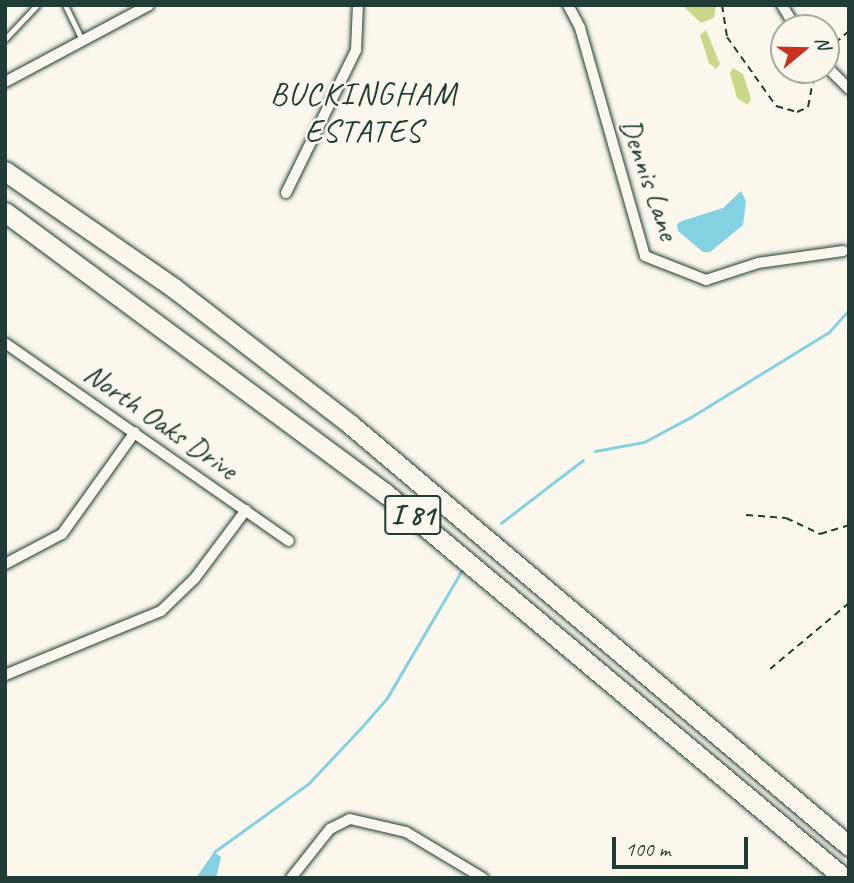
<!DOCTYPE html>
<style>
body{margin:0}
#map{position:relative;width:854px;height:883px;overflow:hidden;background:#fbf7ec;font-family:Caveat,sans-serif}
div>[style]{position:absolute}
.green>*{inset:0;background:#cad78b}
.water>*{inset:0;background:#84d2e1}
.stream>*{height:2.5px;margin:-1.25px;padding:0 1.25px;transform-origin:1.25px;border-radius:1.25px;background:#84d2e1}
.path>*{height:2px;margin-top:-1px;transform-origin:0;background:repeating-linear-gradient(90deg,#1f3d34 0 7px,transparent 0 12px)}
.roads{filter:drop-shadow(0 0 2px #1f3d34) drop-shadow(0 0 2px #1f3d34)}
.service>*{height:5px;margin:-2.5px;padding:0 2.5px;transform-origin:2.5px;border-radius:2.5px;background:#fbf7ec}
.minor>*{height:10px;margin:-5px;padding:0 5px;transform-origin:5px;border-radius:5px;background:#fbf7ec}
.motorway>*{height:19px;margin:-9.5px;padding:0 9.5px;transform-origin:9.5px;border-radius:9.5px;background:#fbf7ec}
span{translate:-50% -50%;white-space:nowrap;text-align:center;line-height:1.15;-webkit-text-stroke:5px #fbf7ec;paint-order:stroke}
.shield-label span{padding:2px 5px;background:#fbf7ec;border:2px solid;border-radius:5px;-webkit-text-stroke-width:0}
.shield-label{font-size:28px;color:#1f3d34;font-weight:700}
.street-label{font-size:30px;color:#1f3d34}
.neighbourhood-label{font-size:32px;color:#1f3d34;letter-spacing:2px}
.frame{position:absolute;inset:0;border:7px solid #1f3d34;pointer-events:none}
.north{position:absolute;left:770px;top:14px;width:70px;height:70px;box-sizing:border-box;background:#fbf7ec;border:2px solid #a3ada2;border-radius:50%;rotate:71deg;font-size:19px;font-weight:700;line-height:28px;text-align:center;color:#1f3d34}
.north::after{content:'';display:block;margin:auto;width:24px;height:32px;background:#c8321e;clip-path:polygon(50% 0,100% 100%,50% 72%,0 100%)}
.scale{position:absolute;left:612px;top:837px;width:136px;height:32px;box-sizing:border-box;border:4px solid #1f3d34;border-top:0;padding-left:9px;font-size:21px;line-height:24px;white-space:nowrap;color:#1f3d34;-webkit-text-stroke:5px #fbf7ec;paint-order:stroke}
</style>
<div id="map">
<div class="green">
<div style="clip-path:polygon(682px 5px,716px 5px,714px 18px,701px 23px)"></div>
<div style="clip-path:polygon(706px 30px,720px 64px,716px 69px,709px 63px,700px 35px)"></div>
<div style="clip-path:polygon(733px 68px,743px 74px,751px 99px,748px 105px,737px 98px,730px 73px)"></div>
</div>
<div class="water">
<div style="clip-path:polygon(741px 191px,746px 201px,743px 225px,710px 252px,703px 252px,678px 231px,677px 224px,682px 221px,723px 208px)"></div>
<div style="clip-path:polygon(214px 852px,221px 857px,216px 878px,196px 878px)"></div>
</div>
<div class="stream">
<div style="left:595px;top:451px;width:50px;rotate:-10.4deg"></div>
<div style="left:644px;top:442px;width:53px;rotate:-28deg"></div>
<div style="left:691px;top:417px;width:162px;rotate:-31.6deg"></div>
<div style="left:829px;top:332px;width:30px;rotate:-48deg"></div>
<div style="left:501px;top:523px;width:103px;rotate:-37.5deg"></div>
<div style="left:214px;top:852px;width:116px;rotate:-35.9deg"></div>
<div style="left:308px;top:784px;width:76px;rotate:-46.6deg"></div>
<div style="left:360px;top:729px;width:41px;rotate:-48.9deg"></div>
<div style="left:387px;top:698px;width:148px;rotate:-59.6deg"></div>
</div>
<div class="path">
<div style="left:722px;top:5px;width:32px;rotate:81deg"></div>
<div style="left:727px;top:37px;width:85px;rotate:54.6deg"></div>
<div style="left:776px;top:106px;width:22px;rotate:16deg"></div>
<div style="left:797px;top:112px;width:12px;rotate:-24deg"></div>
<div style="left:808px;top:107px;width:38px;rotate:-79deg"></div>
<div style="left:826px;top:51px;width:30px;rotate:-41deg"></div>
<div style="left:746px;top:515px;width:40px;rotate:4.3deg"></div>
<div style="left:786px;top:518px;width:38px;rotate:25deg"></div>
<div style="left:820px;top:534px;width:30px;rotate:-17deg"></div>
<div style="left:770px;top:669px;width:103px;rotate:-39.9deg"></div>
</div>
<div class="roads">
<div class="service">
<div style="left:65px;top:5px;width:39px;rotate:64deg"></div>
<div style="left:5px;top:39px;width:47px;rotate:-46.7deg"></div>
</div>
<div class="minor">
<div style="left:568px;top:5px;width:26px;rotate:62deg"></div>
<div style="left:580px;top:28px;width:237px;rotate:74.1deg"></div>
<div style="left:645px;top:256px;width:66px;rotate:21.5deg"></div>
<div style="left:706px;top:280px;width:55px;rotate:-18.1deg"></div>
<div style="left:758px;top:263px;width:86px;rotate:-8deg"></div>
<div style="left:782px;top:5px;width:27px;rotate:59deg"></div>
<div style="left:826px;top:66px;width:33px;rotate:45deg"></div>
<div style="left:5px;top:82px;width:163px;rotate:-28.1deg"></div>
<div style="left:286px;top:193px;width:159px;rotate:-63.9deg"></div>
<div style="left:356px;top:50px;width:45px;rotate:-87.5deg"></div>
<div style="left:5px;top:343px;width:346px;rotate:34.9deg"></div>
<div style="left:5px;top:564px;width:64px;rotate:-27.8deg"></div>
<div style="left:62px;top:534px;width:125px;rotate:-54.4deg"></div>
<div style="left:5px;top:675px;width:169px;rotate:-22.3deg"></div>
<div style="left:161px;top:611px;width:47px;rotate:-44.1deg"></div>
<div style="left:195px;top:578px;width:85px;rotate:-53.1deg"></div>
<div style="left:291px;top:878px;width:63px;rotate:-51.5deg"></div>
<div style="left:330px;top:829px;width:22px;rotate:-27deg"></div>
<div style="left:350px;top:819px;width:57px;rotate:13.1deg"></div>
<div style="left:406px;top:832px;width:90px;rotate:30.9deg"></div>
</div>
<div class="motorway">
<div style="left:5px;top:171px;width:206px;rotate:34.7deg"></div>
<div style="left:174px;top:288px;width:224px;rotate:37.7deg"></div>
<div style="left:351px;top:425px;width:652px;rotate:40.21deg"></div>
<div style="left:5px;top:212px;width:473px;rotate:36.5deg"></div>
<div style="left:385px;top:493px;width:599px;rotate:39.99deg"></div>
</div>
</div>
<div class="shield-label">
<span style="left:413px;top:515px">I 81</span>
</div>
<div class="street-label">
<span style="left:650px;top:179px;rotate:71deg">Dennis Lane</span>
<span style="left:161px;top:421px;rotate:35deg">North Oaks Drive</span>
</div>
<div class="neighbourhood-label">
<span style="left:364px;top:113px">BUCKINGHAM<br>ESTATES</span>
</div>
<div class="frame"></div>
<div class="north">N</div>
<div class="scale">100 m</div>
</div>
